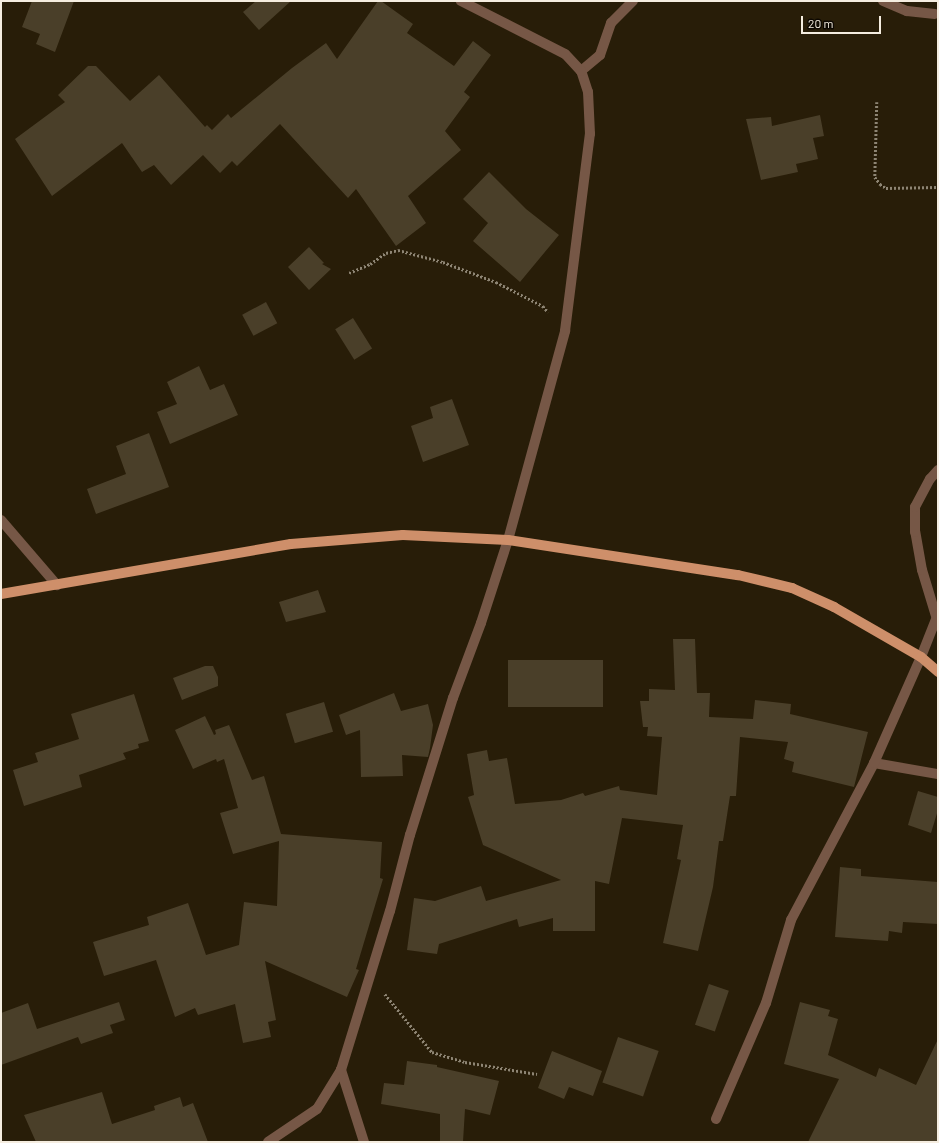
<!DOCTYPE html>
<style>
body{margin:0}
#map{position:relative;width:939px;height:1143px;overflow:hidden;background:#281d08;font-family:Barlow,sans-serif}
div>[style]{position:absolute}
.building>*{inset:0;background:#4a3f29;transform-origin:0 0}
.path>*{height:2.5px;margin-top:-1.25px;transform-origin:0;background:repeating-linear-gradient(90deg,#8e8574 0 2px,transparent 0 4px)}
.minor>*{height:10px;margin:-5px;padding:0 5px;transform-origin:5px;border-radius:5px;background:#765746}
.major>*{height:10px;margin:-5px;padding:0 5px;transform-origin:5px;border-radius:5px;background:#ce8f6a}
span{translate:-50% -50%;white-space:nowrap;text-align:center;line-height:1.15;-webkit-text-stroke:3px #0d0802;paint-order:stroke}
.frame{position:absolute;inset:0;border:2px solid #f5ede0;pointer-events:none}
.scale{position:absolute;left:801px;top:16px;width:80px;height:18px;box-sizing:border-box;border:2px solid #f5ede0;border-top:0;padding-left:5px;font-size:12px;line-height:14px;white-space:nowrap;color:#f5ede0;-webkit-text-stroke:3px #0d0802;paint-order:stroke}
</style>
<div id="map">
<div class="building">
<div style="clip-path:polygon(32px 1px,74px 1px,55px 52px,36px 44px,40px 34px,22px 27px)"></div>
<div style="clip-path:polygon(256px 1px,291px 1px,259px 30px,243px 12px)"></div>
<div style="clip-path:polygon(378px 1px,381px 1px,413px 24px,407px 33px,454px 66px,473px 41px,491px 55px,464px 92px,470px 97px,445px 131px,461px 150px,408px 196px,426px 223px,396px 246px,356px 189px,348px 198px,280px 124px,237px 166px,232px 161px,220px 173px,203px 155px,171px 185px,154px 165px,142px 172px,122px 143px,52px 196px,15px 139px,65px 102px,58px 95px,88px 66px,96px 66px,130px 101px,159px 75px,205px 127px,207px 125px,212px 130px,228px 114px,231px 118px,292px 68px,326px 43px,337px 59px)"></div>
<div style="clip-path:polygon(820px 115px,824px 136px,813px 138px,818px 159px,796px 164px,798px 172px,761px 180px,746px 119px,771px 117px,772px 126px)"></div>
<div style="clip-path:polygon(489px 172px,526px 209px,559px 235px,520px 282px,473px 241px,488px 223px,463px 199px)"></div>
<div style="clip-path:polygon(309px 247px,324px 263px,322px 264px,331px 269px,309px 290px,288px 267px)"></div>
<div style="left:266px;top:302px;width:24px;height:27px;rotate:62deg"></div>
<div style="left:353px;top:318px;width:36px;height:21px;rotate:58deg"></div>
<div style="clip-path:polygon(199px 366px,210px 390px,224px 384px,238px 415px,170px 444px,157px 412px,177px 404px,167px 382px)"></div>
<div style="clip-path:polygon(452px 399px,469px 445px,423px 462px,411px 426px,433px 418px,430px 407px)"></div>
<div style="clip-path:polygon(149px 433px,169px 487px,96px 514px,87px 489px,126px 474px,116px 446px)"></div>
<div style="clip-path:polygon(318px 590px,326px 612px,286px 622px,279px 602px)"></div>
<div style="clip-path:polygon(673px 639px,695px 639px,697px 693px,710px 693px,709px 717px,753px 719px,755px 700px,791px 704px,790px 714px,868px 732px,854px 787px,792px 772px,794px 762px,784px 759px,788px 742px,740px 737px,736px 796px,730px 796px,723px 841px,719px 841px,713px 887px,698px 951px,663px 943px,681px 860px,677px 859px,683px 825px,622px 818px,609px 884px,595px 881px,595px 931px,553px 931px,553px 918px,519px 927px,517px 919px,439px 944px,437px 954px,407px 950px,414px 898px,435px 901px,481px 886px,486px 901px,561px 880px,483px 845px,468px 797px,474px 795px,467px 754px,487px 750px,489px 761px,507px 758px,515px 804px,561px 800px,583px 793px,585px 796px,619px 786px,620px 790px,657px 795px,662px 737px,647px 736px,648px 727px,643px 727px,640px 701px,649px 701px,649px 689px,675px 690px)"></div>
<div style="left:508px;top:660px;width:95px;height:47px"></div>
<div style="clip-path:polygon(205px 666px,213px 666px,218px 677px,218px 686px,182px 700px,173px 678px)"></div>
<div style="clip-path:polygon(394px 693px,401px 711px,428px 704px,433px 725px,430px 748px,428px 757px,402px 755px,403px 776px,361px 777px,360px 730px,346px 735px,339px 715px)"></div>
<div style="clip-path:polygon(134px 694px,149px 741px,138px 744px,139px 748px,123px 753px,126px 759px,79px 775px,82px 787px,24px 806px,13px 770px,38px 762px,35px 753px,79px 739px,71px 714px)"></div>
<div style="left:324px;top:702px;width:31px;height:40px;rotate:73deg"></div>
<div style="clip-path:polygon(205px 716px,214px 735px,216px 734px,215px 730px,229px 725px,252px 780px,264px 776px,281px 834px,382px 842px,380px 878px,383px 879px,356px 969px,359px 970px,347px 997px,265px 961px,276px 1020px,268px 1022px,271px 1037px,243px 1043px,235px 1004px,198px 1015px,195px 1008px,175px 1017px,156px 960px,104px 976px,93px 942px,149px 925px,147px 917px,188px 903px,206px 955px,239px 945px,244px 902px,277px 906px,279px 841px,233px 854px,220px 813px,238px 808px,224px 759px,217px 762px,216px 759px,193px 769px,175px 730px)"></div>
<div style="clip-path:polygon(918px 791px,938px 797px,938px 810px,931px 833px,908px 825px)"></div>
<div style="clip-path:polygon(840px 867px,861px 869px,861px 876px,938px 882px,938px 924px,903px 922px,902px 933px,889px 931px,888px 941px,835px 937px)"></div>
<div style="left:709px;top:984px;width:21px;height:43px;rotate:19deg"></div>
<div style="clip-path:polygon(119px 1002px,125px 1020px,110px 1025px,113px 1033px,81px 1044px,78px 1037px,1px 1065px,1px 1013px,28px 1003px,37px 1029px)"></div>
<div style="clip-path:polygon(800px 1002px,830px 1010px,828px 1016px,838px 1019px,828px 1055px,876px 1077px,879px 1068px,916px 1085px,938px 1039px,938px 1142px,808px 1142px,839px 1079px,784px 1064px)"></div>
<div style="left:618px;top:1037px;width:43px;height:48px;rotate:19deg"></div>
<div style="clip-path:polygon(552px 1051px,602px 1071px,593px 1096px,569px 1087px,564px 1099px,538px 1088px)"></div>
<div style="clip-path:polygon(407px 1061px,437px 1065px,437px 1067px,499px 1081px,490px 1115px,465px 1109px,463px 1142px,440px 1142px,440px 1114px,381px 1104px,384px 1083px,404px 1085px)"></div>
<div style="clip-path:polygon(102px 1092px,112px 1124px,155px 1110px,154px 1106px,180px 1097px,183px 1107px,193px 1103px,208px 1142px,36px 1142px,24px 1115px)"></div>
</div>
<div class="path">
<div style="left:877px;top:102px;width:75px;rotate:91.5deg"></div>
<div style="left:875px;top:177px;width:9px;rotate:54deg"></div>
<div style="left:880px;top:184px;width:7px;rotate:34deg"></div>
<div style="left:886px;top:188px;width:52px;rotate:-1.1deg"></div>
<div style="left:349px;top:273px;width:23px;rotate:-23deg"></div>
<div style="left:370px;top:264px;width:19px;rotate:-35deg"></div>
<div style="left:386px;top:253px;width:12px;rotate:-14deg"></div>
<div style="left:398px;top:250px;width:47px;rotate:14.9deg"></div>
<div style="left:443px;top:262px;width:57px;rotate:20.7deg"></div>
<div style="left:496px;top:282px;width:53px;rotate:27.1deg"></div>
<div style="left:543px;top:306px;width:8px;rotate:50deg"></div>
<div style="left:385px;top:994px;width:75px;rotate:51deg"></div>
<div style="left:432px;top:1052px;width:34px;rotate:17deg"></div>
<div style="left:465px;top:1062px;width:73px;rotate:9.5deg"></div>
</div>
<div class="minor">
<div style="left:883px;top:1px;width:26px;rotate:23deg"></div>
<div style="left:907px;top:11px;width:28px;rotate:6deg"></div>
<div style="left:581px;top:71px;width:25px;rotate:-40deg"></div>
<div style="left:600px;top:55px;width:34px;rotate:-71deg"></div>
<div style="left:611px;top:23px;width:31px;rotate:-45deg"></div>
<div style="left:1px;top:520px;width:86px;rotate:49.3deg"></div>
<div style="left:936px;top:616px;width:48px;rotate:-106.9deg"></div>
<div style="left:922px;top:570px;width:39px;rotate:-100deg"></div>
<div style="left:915px;top:532px;width:25px;rotate:-90deg"></div>
<div style="left:915px;top:507px;width:32px;rotate:-62deg"></div>
<div style="left:930px;top:479px;width:12px;rotate:-48deg"></div>
<div style="left:874px;top:763px;width:65px;rotate:9.8deg"></div>
<div style="left:716px;top:1119px;width:126px;rotate:-66.7deg"></div>
<div style="left:766px;top:1003px;width:87px;rotate:-73.2deg"></div>
<div style="left:791px;top:920px;width:178px;rotate:-62.1deg"></div>
<div style="left:874px;top:763px;width:116px;rotate:-66.1deg"></div>
<div style="left:921px;top:657px;width:46px;rotate:-68.4deg"></div>
<div style="left:268px;top:1142px;width:59px;rotate:-34deg"></div>
<div style="left:317px;top:1109px;width:46px;rotate:-58.4deg"></div>
<div style="left:364px;top:1142px;width:76px;rotate:-107.7deg"></div>
<div style="left:341px;top:1070px;width:166px;rotate:-72.9deg"></div>
<div style="left:390px;top:911px;width:79px;rotate:-75.3deg"></div>
<div style="left:410px;top:835px;width:144px;rotate:-72.6deg"></div>
<div style="left:453px;top:698px;width:80px;rotate:-69.5deg"></div>
<div style="left:481px;top:623px;width:87px;rotate:-72deg"></div>
<div style="left:508px;top:540px;width:217px;rotate:-74.7deg"></div>
<div style="left:565px;top:331px;width:199px;rotate:-82.8deg"></div>
<div style="left:590px;top:134px;width:42px;rotate:-92.7deg"></div>
<div style="left:588px;top:92px;width:22px;rotate:-108deg"></div>
<div style="left:581px;top:71px;width:23px;rotate:-133deg"></div>
<div style="left:565px;top:54px;width:117px;rotate:-153deg"></div>
</div>
<div class="major">
<div style="left:1px;top:594px;width:294px;rotate:-9.8deg"></div>
<div style="left:291px;top:544px;width:112px;rotate:-4.6deg"></div>
<div style="left:403px;top:535px;width:105px;rotate:2.7deg"></div>
<div style="left:508px;top:540px;width:233px;rotate:8.7deg"></div>
<div style="left:738px;top:575px;width:56px;rotate:13.5deg"></div>
<div style="left:792px;top:588px;width:46px;rotate:24.3deg"></div>
<div style="left:834px;top:607px;width:100px;rotate:29.9deg"></div>
<div style="left:921px;top:657px;width:23px;rotate:41deg"></div>
</div>
<div class="frame"></div>
<div class="scale">20 m</div>
</div>
